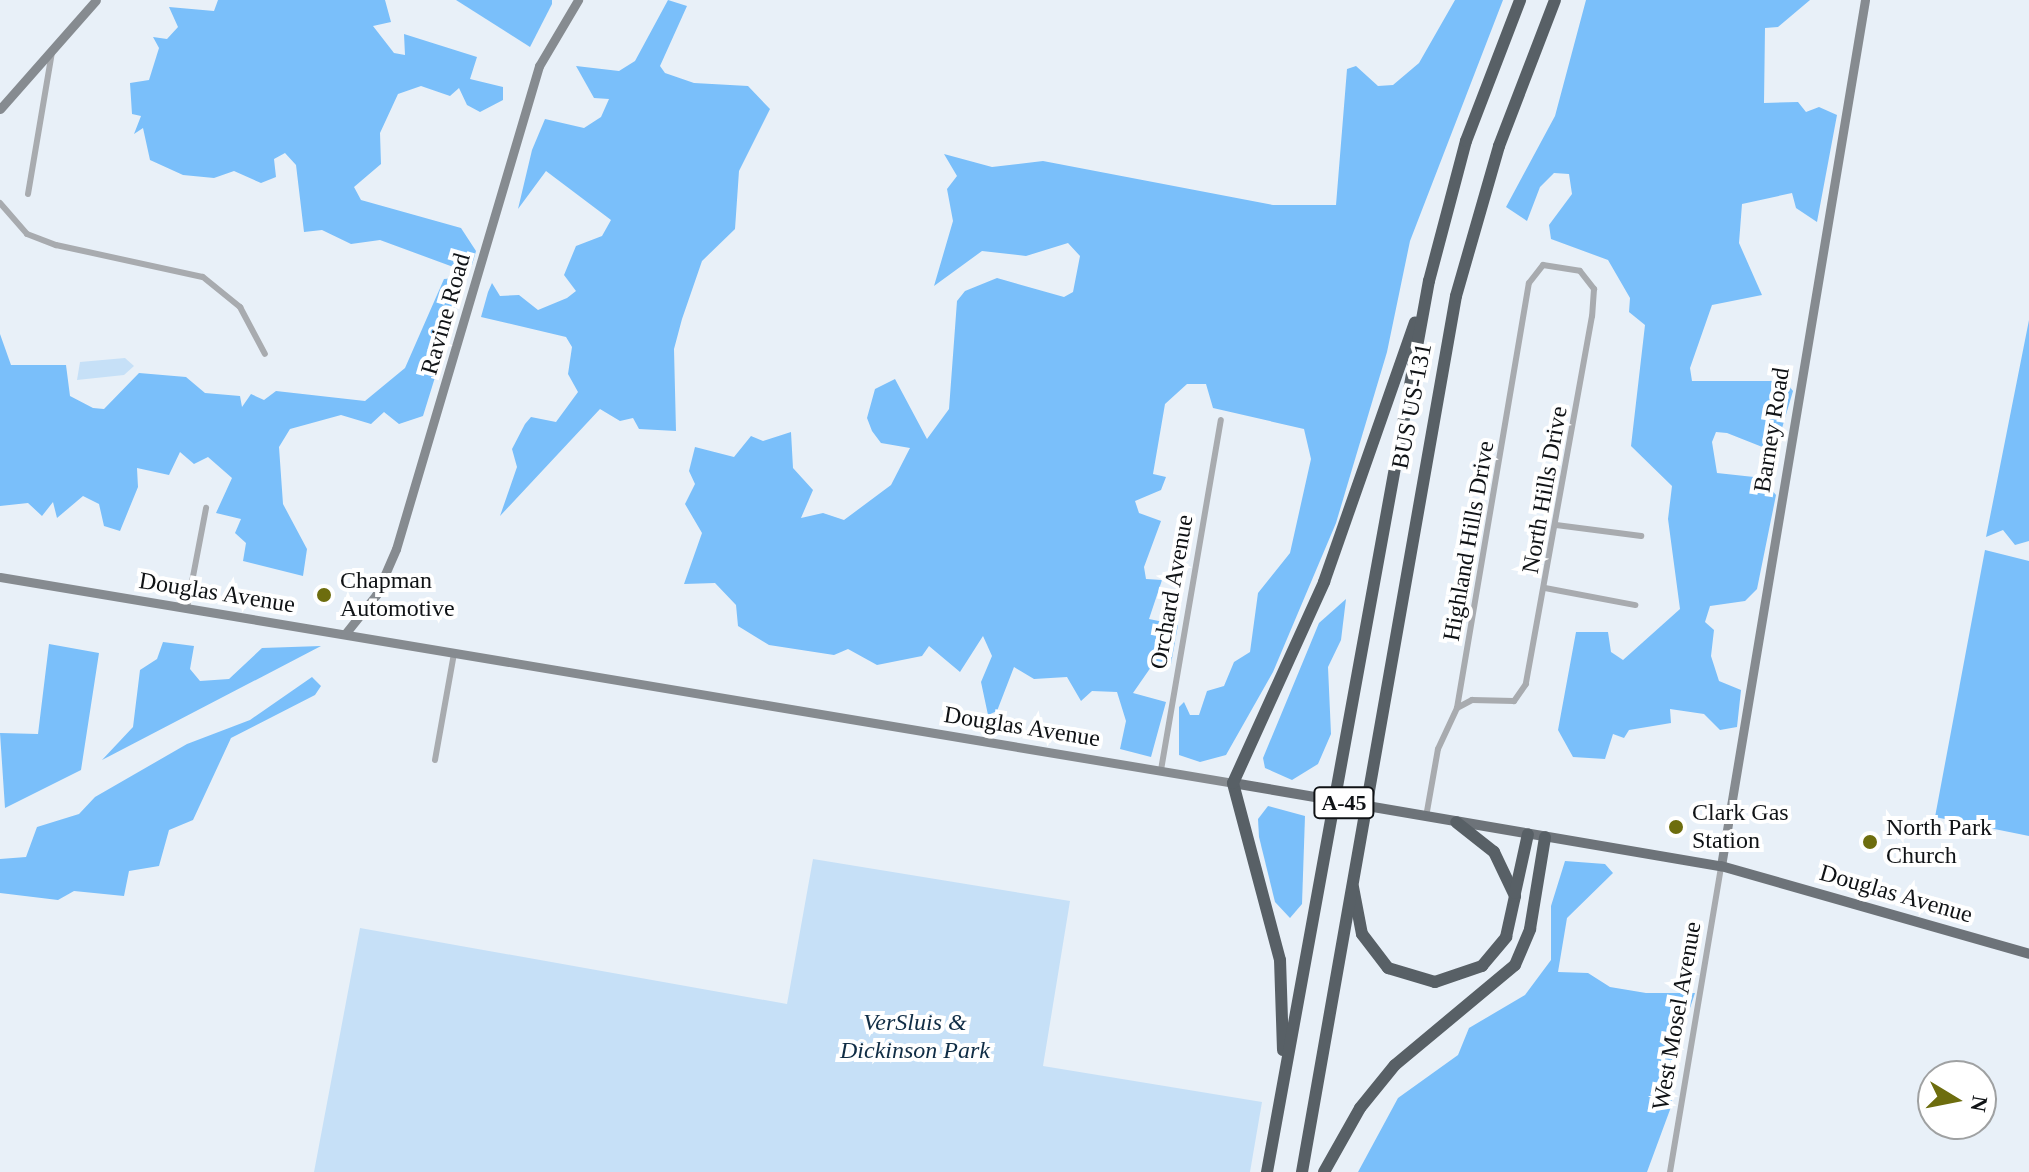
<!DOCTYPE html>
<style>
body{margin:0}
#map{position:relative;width:2029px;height:1172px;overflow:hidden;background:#e8f0f8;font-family:Georgia,serif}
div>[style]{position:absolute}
.green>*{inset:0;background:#c6e0f7}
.forest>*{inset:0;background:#7abffa}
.street>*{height:6px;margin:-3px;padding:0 3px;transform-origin:3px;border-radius:3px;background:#a8abaf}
.secondary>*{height:9px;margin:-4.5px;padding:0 4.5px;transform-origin:4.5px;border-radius:4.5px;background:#868b90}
.primary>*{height:10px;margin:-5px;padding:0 5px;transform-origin:5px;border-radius:5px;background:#6d7379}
.highway>*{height:12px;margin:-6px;padding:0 6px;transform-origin:6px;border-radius:6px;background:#586066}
.dots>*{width:22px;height:22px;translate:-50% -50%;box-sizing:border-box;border:4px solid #fff;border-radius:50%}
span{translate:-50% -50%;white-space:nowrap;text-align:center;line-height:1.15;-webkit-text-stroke:8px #fff;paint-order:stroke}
.shield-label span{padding:2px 6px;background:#fff;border:2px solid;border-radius:6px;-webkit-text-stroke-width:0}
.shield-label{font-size:22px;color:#101316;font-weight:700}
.street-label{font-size:24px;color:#101316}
.poi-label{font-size:24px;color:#101316}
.left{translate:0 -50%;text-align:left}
.park-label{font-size:24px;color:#102d45;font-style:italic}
.north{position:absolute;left:1917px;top:1060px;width:80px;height:80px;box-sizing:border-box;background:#fff;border:2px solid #9fa1a2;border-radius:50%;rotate:100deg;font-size:22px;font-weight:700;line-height:32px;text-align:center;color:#101316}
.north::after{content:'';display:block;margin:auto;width:28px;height:36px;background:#6d6d0e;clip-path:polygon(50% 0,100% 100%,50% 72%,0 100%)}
</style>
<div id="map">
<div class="green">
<div style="clip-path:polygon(125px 358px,134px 366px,124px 375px,77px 380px,80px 362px)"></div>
<div style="clip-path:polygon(813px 859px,1070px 901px,1043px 1066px,1262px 1102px,1250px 1172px,314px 1172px,360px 928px,787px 1004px)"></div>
</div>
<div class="forest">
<div style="clip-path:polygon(218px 0,385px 0,391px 22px,373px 26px,394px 53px,405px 55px,404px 34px,477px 57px,470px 79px,503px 87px,503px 100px,480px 112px,467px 105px,459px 88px,450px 96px,421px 86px,398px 94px,380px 133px,381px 164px,354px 187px,361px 200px,461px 228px,476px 251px,472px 265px,456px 268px,380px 240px,351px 244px,322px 230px,304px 232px,296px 165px,285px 153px,274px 159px,276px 177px,261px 183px,234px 171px,214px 178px,183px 175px,150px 160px,143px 128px,134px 134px,141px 116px,132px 114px,130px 83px,149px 80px,159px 48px,153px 37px,167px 39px,178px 27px,169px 7px,214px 11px)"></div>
<div style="clip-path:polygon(456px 0,552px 0,552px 4px,530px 47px)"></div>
<div style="clip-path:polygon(668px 0,687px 6px,660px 66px,665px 73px,694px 83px,748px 86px,770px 109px,739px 171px,735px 229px,702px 261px,682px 319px,674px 349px,676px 431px,639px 429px,633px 418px,620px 421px,600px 409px,500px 516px,517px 467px,512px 449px,525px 424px,531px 417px,556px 422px,578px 392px,568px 374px,572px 347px,566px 337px,481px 317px,488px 292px,492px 283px,500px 296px,519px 295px,538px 310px,567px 298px,576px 291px,564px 275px,576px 246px,602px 236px,611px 220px,546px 171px,518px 209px,532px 150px,545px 119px,584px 128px,601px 117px,609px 99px,594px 98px,576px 66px,619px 71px,635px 61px)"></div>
<div style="clip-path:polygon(1455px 0,1503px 0,1410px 241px,1387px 352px,1336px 523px,1273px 672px,1226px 755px,1200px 762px,1179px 755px,1179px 707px,1184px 702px,1190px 715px,1199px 715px,1207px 691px,1224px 686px,1234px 662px,1250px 652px,1258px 593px,1290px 553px,1311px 459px,1304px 429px,1213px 408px,1206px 384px,1187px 384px,1165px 404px,1153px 474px,1166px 477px,1161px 490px,1135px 501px,1139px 513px,1161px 521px,1144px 567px,1146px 579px,1162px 580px,1149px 619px,1178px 625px,1171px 664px,1151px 667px,1133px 693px,1166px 702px,1151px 757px,1120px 749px,1126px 721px,1117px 692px,1092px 691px,1081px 701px,1067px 677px,1034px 679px,1014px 667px,997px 711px,988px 715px,981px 682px,992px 656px,983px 636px,960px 672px,929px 646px,922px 656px,877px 665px,848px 649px,834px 655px,769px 645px,738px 626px,736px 605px,715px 583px,684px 584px,702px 533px,685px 504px,695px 484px,689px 471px,695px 447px,734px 457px,751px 436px,763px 441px,791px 432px,793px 468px,813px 490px,801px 518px,823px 513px,844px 520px,891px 485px,910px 448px,881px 443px,872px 431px,867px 418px,875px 389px,895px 379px,927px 439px,949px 409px,957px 301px,965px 291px,997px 278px,1064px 297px,1073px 292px,1080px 256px,1068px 243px,1026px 256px,982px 251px,934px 286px,953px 221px,947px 189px,957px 176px,944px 154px,992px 167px,1043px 161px,1273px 205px,1336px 205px,1347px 69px,1356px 66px,1378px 86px,1393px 85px,1419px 63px)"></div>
<div style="clip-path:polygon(1586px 0,1810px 0,1778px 27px,1765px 28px,1764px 103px,1798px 102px,1806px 112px,1819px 107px,1837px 115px,1817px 222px,1796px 208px,1792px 193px,1742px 204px,1739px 243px,1762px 295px,1712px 305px,1690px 368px,1692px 381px,1785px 381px,1793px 391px,1775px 452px,1727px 433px,1716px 432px,1712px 442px,1717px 473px,1754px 477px,1753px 486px,1765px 482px,1776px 495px,1757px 589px,1745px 601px,1710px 606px,1705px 622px,1714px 630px,1711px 656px,1719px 681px,1741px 690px,1737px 727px,1720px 730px,1704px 714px,1670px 709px,1671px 723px,1629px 730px,1624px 738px,1613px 734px,1605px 759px,1573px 757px,1558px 730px,1576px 632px,1608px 632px,1611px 652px,1623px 660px,1680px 609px,1668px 519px,1672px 486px,1631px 446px,1645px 325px,1629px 312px,1630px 298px,1608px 260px,1551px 239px,1549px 225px,1572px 194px,1569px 174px,1554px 173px,1540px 187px,1527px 221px,1506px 207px,1555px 116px)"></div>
<div style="clip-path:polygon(444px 279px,456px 278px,463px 287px,423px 416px,399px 424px,384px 412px,371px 424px,341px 415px,290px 429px,279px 447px,283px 504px,307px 549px,303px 576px,243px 561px,246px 543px,235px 533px,241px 519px,216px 513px,232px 478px,208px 457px,194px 464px,180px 452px,169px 475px,137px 468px,138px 487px,120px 531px,104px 526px,99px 504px,83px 496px,57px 518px,53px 502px,42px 516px,28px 503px,0 506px,0 334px,11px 365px,66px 365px,70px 396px,93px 408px,104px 409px,139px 373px,186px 377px,205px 393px,240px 396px,242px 407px,251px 394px,264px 400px,276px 391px,365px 401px,405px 368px)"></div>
<div style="clip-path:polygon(2029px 320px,2029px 541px,2015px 545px,2003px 530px,1986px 537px)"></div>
<div style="clip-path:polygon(1985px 550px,2029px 561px,2029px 836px,1935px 817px)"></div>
<div style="clip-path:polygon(1346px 599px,1341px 640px,1328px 667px,1331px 734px,1318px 764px,1292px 780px,1265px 768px,1263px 758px,1319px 623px)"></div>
<div style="clip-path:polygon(163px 642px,194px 646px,190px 669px,200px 681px,229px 679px,262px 648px,321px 646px,102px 760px,133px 727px,140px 670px,157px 659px)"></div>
<div style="clip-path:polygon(49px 644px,99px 653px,81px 770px,5px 808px,0 733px,38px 734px)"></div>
<div style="clip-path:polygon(312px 677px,321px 686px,315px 695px,231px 738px,193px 820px,169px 830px,159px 866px,129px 871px,124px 896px,74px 891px,58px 900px,0 893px,0 859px,26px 857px,37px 827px,79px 814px,95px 797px,187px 744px,250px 720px)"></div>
<div style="clip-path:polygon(1268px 806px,1305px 816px,1302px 904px,1290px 918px,1275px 902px,1259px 837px,1258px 819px)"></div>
<div style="clip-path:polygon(1565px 861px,1605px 864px,1613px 873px,1567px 918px,1558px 972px,1588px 973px,1610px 987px,1646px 993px,1695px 993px,1677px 1047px,1671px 1107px,1647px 1172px,1358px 1172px,1398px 1098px,1458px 1055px,1469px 1028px,1525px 995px,1551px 960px,1551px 906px)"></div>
</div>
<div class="street">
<div style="left:28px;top:194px;width:144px;rotate:-80.4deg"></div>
<div style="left:0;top:203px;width:41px;rotate:48.9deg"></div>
<div style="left:27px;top:234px;width:31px;rotate:21deg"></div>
<div style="left:56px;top:245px;width:150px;rotate:12.3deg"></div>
<div style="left:203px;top:277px;width:48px;rotate:39deg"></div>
<div style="left:240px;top:307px;width:53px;rotate:62deg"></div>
<div style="left:1556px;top:525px;width:86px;rotate:7.4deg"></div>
<div style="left:1545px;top:588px;width:92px;rotate:10.7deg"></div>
<div style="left:187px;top:608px;width:102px;rotate:-79.2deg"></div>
<div style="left:435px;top:760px;width:109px;rotate:-79.9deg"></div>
<div style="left:1161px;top:770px;width:355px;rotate:-80.3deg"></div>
<div style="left:1426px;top:817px;width:69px;rotate:-80deg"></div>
<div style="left:1438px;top:749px;width:45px;rotate:-65.1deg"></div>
<div style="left:1457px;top:708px;width:431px;rotate:-80.4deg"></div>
<div style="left:1529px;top:283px;width:23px;rotate:-52deg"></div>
<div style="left:1543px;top:265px;width:37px;rotate:9deg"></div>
<div style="left:1580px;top:271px;width:23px;rotate:52deg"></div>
<div style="left:1594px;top:289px;width:27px;rotate:94deg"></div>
<div style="left:1592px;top:316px;width:374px;rotate:100.2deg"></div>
<div style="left:1526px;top:684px;width:21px;rotate:125deg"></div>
<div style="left:1514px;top:701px;width:42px;rotate:-178.6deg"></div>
<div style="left:1472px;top:700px;width:17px;rotate:152deg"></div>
<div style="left:1670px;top:1172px;width:310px;rotate:-80.5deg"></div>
</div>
<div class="secondary">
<div style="left:0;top:109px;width:145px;rotate:-48.6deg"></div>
<div style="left:0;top:577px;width:1250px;rotate:9.48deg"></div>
<div style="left:345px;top:634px;width:50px;rotate:-51.5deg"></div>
<div style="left:376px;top:595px;width:50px;rotate:-66.5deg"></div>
<div style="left:396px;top:549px;width:504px;rotate:-73.51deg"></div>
<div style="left:539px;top:66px;width:77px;rotate:-59.4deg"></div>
<div style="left:1721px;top:866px;width:878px;rotate:-80.56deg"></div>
</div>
<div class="primary">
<div style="left:1233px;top:783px;width:495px;rotate:9.7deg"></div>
<div style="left:1721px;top:866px;width:320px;rotate:15.9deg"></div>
</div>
<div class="highway">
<div style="left:1353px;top:887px;width:48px;rotate:79.2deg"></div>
<div style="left:1362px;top:934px;width:43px;rotate:52.6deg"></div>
<div style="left:1388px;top:968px;width:49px;rotate:16.6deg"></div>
<div style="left:1435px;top:982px;width:50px;rotate:-18.8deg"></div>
<div style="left:1482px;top:966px;width:38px;rotate:-50deg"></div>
<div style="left:1506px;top:937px;width:42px;rotate:-77.6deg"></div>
<div style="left:1515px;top:896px;width:49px;rotate:-115.5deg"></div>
<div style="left:1494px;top:852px;width:48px;rotate:-141.7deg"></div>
<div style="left:1515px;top:893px;width:60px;rotate:-77.6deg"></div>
<div style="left:1283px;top:1050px;width:90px;rotate:-91.9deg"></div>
<div style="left:1280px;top:960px;width:183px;rotate:-104.9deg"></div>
<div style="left:1233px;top:783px;width:221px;rotate:-65.6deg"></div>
<div style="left:1324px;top:582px;width:275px;rotate:-70.7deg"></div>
<div style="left:1267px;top:1172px;width:906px;rotate:-79.7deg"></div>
<div style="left:1429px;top:281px;width:145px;rotate:-75.2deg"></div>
<div style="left:1466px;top:141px;width:151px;rotate:-69deg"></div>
<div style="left:1302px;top:1172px;width:889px;rotate:-80.03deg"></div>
<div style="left:1456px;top:296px;width:156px;rotate:-74deg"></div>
<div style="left:1499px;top:146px;width:156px;rotate:-69deg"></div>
<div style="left:1324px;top:1172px;width:73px;rotate:-60.6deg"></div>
<div style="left:1360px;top:1108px;width:55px;rotate:-50.9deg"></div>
<div style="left:1395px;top:1065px;width:156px;rotate:-39.8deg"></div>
<div style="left:1515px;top:965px;width:39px;rotate:-67deg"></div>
<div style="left:1530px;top:929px;width:93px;rotate:-80.7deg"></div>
</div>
<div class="dots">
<div style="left:324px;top:595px;background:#6d6d0e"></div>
<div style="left:1676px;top:827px;background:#6d6d0e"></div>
<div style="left:1870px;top:842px;background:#6d6d0e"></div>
</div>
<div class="shield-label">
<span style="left:1344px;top:803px">A-45</span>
</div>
<div class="street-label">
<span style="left:446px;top:314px;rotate:-74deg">Ravine Road</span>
<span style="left:1412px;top:406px;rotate:-79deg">BUS US-131</span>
<span style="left:1772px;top:430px;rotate:-81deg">Barney Road</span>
<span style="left:1545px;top:490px;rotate:-80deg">North Hills Drive</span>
<span style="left:1469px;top:541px;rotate:-80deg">Highland Hills Drive</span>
<span style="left:1172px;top:592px;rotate:-80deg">Orchard Avenue</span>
<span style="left:217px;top:593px;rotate:9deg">Douglas Avenue</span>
<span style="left:1022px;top:727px;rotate:9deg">Douglas Avenue</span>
<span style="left:1896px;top:894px;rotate:16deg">Douglas Avenue</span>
<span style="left:1677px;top:1016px;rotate:-80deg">West Mosel Avenue</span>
</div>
<div class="poi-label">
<span class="left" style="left:340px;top:595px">Chapman<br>Automotive</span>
<span class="left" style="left:1692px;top:827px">Clark Gas<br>Station</span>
<span class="left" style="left:1886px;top:842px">North Park<br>Church</span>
</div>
<div class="park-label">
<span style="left:915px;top:1037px">VerSluis &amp;<br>Dickinson Park</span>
</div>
<div class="north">N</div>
</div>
